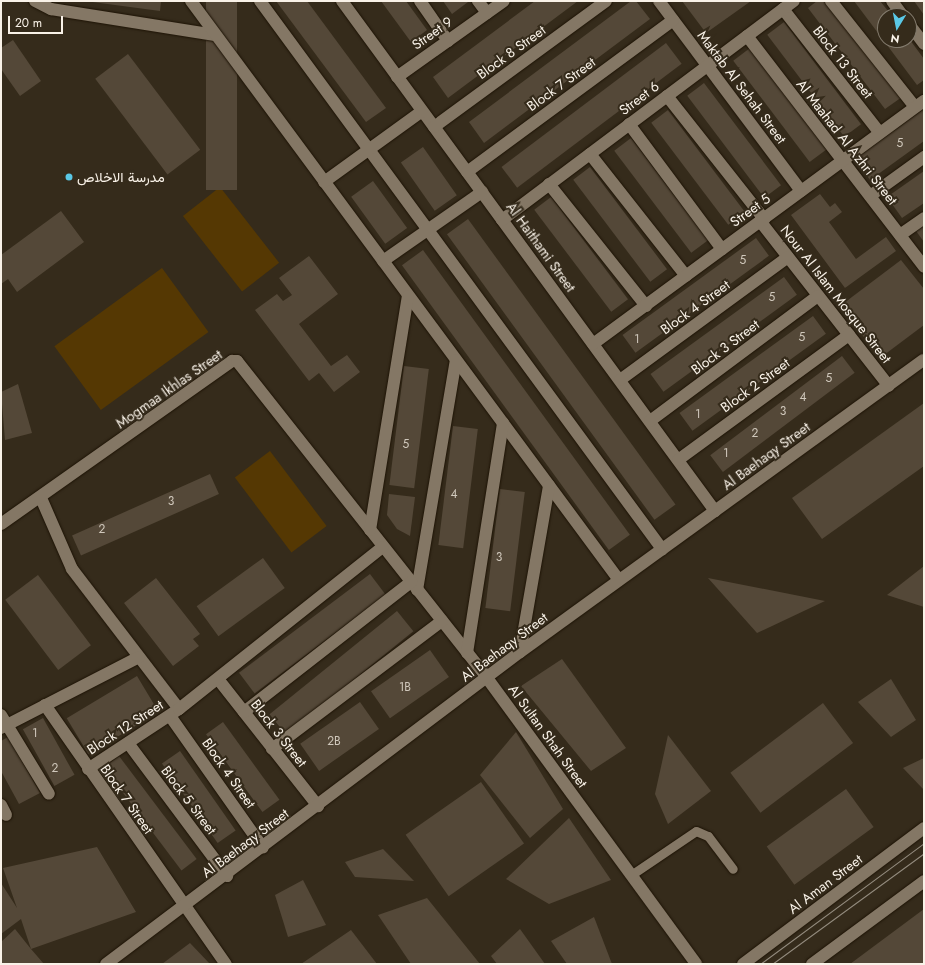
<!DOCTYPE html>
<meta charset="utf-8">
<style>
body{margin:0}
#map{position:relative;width:925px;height:965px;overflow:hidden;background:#352b1b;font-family:Jost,Vazirmatn,sans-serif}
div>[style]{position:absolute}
.green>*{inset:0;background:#553803;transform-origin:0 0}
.building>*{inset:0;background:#544838;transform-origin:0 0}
.roads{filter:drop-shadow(0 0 1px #1d1305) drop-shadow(0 0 1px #1d1305)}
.service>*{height:9px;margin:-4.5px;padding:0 4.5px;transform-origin:4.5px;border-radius:4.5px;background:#847765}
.minor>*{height:12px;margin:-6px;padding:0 6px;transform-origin:6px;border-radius:6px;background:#847765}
.tertiary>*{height:12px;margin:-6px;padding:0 6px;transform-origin:6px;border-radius:6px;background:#847765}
.tram>*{height:1px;margin:-0.5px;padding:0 0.5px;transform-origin:0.5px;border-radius:0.5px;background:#938b7e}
.dots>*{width:11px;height:11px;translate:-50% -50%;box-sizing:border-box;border:2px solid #352b1b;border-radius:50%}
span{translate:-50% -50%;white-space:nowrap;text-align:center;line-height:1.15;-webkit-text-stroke:4px #352b1b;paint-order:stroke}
.number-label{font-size:12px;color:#d0c8bc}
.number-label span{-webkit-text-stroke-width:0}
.street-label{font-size:14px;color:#f9f2e8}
.poi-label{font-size:14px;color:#f9f2e8}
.left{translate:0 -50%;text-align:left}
.frame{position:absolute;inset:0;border:2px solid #f9f2e8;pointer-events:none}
.north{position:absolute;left:877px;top:8px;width:40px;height:40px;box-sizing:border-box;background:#352b1b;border:1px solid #837b6d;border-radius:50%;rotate:190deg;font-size:11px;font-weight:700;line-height:16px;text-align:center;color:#f9f2e8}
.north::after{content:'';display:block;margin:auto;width:14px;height:18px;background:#5ac8e6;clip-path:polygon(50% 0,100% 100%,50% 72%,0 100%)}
.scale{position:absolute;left:8px;top:16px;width:55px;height:18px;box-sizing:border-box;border:2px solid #f9f2e8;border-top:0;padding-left:5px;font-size:12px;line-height:14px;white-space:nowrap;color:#f9f2e8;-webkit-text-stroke:3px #352b1b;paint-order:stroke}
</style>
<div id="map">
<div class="green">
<div style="left:220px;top:187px;width:96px;height:47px;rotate:52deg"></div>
<div style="left:162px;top:268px;width:79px;height:133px;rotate:54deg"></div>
<div style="left:270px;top:451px;width:94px;height:44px;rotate:53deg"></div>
</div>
<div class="building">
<div style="clip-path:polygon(85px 1px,161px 1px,160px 11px)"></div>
<div style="left:206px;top:1px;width:31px;height:189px"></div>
<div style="clip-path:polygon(276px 1px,307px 1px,386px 108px,366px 122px)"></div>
<div style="clip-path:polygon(381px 1px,406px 1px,427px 30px,411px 42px)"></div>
<div style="clip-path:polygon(443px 1px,468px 1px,468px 2px,452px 14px)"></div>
<div style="clip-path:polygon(535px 1px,578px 1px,448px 98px,433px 77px)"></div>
<div style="clip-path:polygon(631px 1px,636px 1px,650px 19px,484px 143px,469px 122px)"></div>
<div style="clip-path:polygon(682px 1px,751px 1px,706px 33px)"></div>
<div style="clip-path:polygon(817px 1px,829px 1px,902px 97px,885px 109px,808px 8px)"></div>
<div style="clip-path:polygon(854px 1px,880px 1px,892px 16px,885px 16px,885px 40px,910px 40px,924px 59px,924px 80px,917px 85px)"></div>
<div style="clip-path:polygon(914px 1px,924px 1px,924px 15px)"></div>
<div style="left:784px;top:22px;width:128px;height:21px;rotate:53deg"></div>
<div style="clip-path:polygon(13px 40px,41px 81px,20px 96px,1px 69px,1px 48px)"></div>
<div style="left:666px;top:43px;width:26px;height:206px;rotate:53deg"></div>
<div style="left:750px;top:48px;width:127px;height:21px;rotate:53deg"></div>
<div style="left:128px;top:54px;width:120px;height:41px;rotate:53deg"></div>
<div style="left:704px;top:83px;width:128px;height:21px;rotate:53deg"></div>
<div style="clip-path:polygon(924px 109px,924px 141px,870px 180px,855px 159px)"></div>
<div style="left:668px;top:110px;width:128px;height:21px;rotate:53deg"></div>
<div style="left:631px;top:138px;width:128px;height:21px;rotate:53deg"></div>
<div style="left:423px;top:147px;width:59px;height:27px;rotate:55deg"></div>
<div style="left:590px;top:167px;width:128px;height:21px;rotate:53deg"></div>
<div style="clip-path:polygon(924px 171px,924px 203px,902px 218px,887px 197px)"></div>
<div style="left:373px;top:181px;width:58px;height:27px;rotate:54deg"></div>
<div style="clip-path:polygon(820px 194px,830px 207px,835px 203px,842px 212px,829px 222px,856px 259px,886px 237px,896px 251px,845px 288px,791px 215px)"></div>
<div style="left:551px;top:197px;width:128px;height:21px;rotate:53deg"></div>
<div style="clip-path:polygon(61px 211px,84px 242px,17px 292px,8px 279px,1px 284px,1px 255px)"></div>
<div style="left:468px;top:219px;width:353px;height:26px;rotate:54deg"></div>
<div style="clip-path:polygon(924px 226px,924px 242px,916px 231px)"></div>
<div style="left:756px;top:238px;width:22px;height:165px;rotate:54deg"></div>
<div style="left:423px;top:250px;width:352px;height:26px;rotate:54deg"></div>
<div style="clip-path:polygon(309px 256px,338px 294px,299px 324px,331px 366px,347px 355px,360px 372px,334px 392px,319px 373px,309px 381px,255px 310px,277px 294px,283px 301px,292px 295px,279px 278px)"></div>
<div style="clip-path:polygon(901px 260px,924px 289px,924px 325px,880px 358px,840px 306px)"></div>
<div style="left:784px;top:277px;width:22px;height:165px;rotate:54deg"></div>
<div style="left:813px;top:316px;width:22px;height:165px;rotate:54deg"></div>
<div style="left:842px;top:356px;width:21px;height:165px;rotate:53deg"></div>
<div style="left:404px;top:366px;width:25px;height:120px;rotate:7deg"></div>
<div style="clip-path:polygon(18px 384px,32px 433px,5px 440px,1px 392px)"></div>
<div style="clip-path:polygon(924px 403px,924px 466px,822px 539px,792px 498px)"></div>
<div style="left:453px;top:426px;width:25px;height:120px;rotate:7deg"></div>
<div style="left:210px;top:474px;width:22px;height:151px;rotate:66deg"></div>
<div style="left:500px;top:489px;width:25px;height:120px;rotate:7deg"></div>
<div style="clip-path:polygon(389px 494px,415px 497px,410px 536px,397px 529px,387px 515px)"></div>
<div style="left:263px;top:558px;width:37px;height:82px;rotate:54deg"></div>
<div style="clip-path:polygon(924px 566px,924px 607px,887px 595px)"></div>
<div style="left:370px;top:574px;width:26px;height:164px;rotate:53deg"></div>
<div style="left:38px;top:575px;width:88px;height:41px;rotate:53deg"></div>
<div style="clip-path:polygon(156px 578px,200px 634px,193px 639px,199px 646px,173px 666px,124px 603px)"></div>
<div style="clip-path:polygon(708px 578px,825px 601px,757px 633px)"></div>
<div style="left:397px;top:611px;width:26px;height:164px;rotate:51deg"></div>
<div style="left:430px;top:650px;width:33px;height:72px;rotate:55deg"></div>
<div style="clip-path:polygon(562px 659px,626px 748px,591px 771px,521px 686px)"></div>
<div style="left:137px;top:676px;width:42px;height:82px;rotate:59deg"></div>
<div style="clip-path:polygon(891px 679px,916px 720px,891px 737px,858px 702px)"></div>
<div style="left:360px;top:702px;width:33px;height:73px;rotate:55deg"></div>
<div style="left:823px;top:703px;width:50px;height:116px;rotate:53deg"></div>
<div style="left:43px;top:718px;width:65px;height:23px;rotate:61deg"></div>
<div style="left:223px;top:722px;width:96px;height:21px;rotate:54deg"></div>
<div style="clip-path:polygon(516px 732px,563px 809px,530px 838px,480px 775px)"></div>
<div style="clip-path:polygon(668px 735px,711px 791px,668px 824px,655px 794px)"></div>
<div style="clip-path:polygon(8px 737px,40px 793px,19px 804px,1px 771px,1px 741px)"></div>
<div style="left:180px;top:751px;width:97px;height:22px;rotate:55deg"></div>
<div style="left:119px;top:756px;width:129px;height:19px;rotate:53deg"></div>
<div style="clip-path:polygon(924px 758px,924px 790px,903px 768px)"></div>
<div style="left:481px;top:782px;width:75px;height:92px;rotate:55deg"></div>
<div style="left:846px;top:789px;width:47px;height:98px;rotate:54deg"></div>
<div style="clip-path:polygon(569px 818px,611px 880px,549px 904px,506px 879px)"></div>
<div style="clip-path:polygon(97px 847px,136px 912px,31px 949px,21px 919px,1px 934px,1px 883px,17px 908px,3px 868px)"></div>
<div style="clip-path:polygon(383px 849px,414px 881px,355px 877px,345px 862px)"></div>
<div style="clip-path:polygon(303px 880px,326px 925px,288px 937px,275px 895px)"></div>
<div style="clip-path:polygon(427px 898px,480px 964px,411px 964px,378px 915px)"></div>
<div style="clip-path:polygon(924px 909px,924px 964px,850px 964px)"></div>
<div style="clip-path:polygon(594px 917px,612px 964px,567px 964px,551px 941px)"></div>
<div style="clip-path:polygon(15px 929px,31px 949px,44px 964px,1px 964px,1px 942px)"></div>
<div style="clip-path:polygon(520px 929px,545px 964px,497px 964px,491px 956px)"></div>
<div style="clip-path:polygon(351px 930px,377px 964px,301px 964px)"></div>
<div style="clip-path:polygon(190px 943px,210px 964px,162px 964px)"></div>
</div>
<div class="roads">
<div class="service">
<div style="left:631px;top:875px;width:78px;rotate:-34.1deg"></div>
<div style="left:696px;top:831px;width:13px;rotate:23deg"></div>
<div style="left:708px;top:836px;width:41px;rotate:52.9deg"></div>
</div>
<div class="minor">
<div style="left:35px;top:1px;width:18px;rotate:27deg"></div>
<div style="left:51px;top:9px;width:166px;rotate:9deg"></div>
<div style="left:191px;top:1px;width:720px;rotate:53.53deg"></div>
<div style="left:260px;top:1px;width:680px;rotate:53.74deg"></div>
<div style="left:342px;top:1px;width:632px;rotate:53.82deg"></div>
<div style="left:420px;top:1px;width:49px;rotate:55deg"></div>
<div style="left:478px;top:1px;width:15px;rotate:53deg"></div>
<div style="left:659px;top:1px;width:237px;rotate:53.2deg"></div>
<div style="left:831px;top:1px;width:135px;rotate:51.6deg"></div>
<div style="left:892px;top:1px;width:19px;rotate:54deg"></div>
<div style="left:783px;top:9px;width:157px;rotate:52deg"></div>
<div style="left:909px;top:24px;width:25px;rotate:53deg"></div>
<div style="left:747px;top:36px;width:291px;rotate:52.5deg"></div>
<div style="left:397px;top:77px;width:131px;rotate:-35.4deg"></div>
<div style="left:667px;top:96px;width:157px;rotate:51.7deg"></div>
<div style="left:629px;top:124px;width:156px;rotate:53.4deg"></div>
<div style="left:434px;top:127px;width:213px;rotate:-36.2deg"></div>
<div style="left:590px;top:154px;width:155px;rotate:51.8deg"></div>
<div style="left:467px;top:172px;width:256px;rotate:-36.4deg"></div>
<div style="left:324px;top:182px;width:121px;rotate:-35.9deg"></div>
<div style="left:549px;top:184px;width:156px;rotate:51.5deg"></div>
<div style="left:870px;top:196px;width:67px;rotate:-35.8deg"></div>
<div style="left:502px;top:220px;width:365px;rotate:-36.9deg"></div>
<div style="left:760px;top:221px;width:209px;rotate:52deg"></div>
<div style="left:900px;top:235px;width:29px;rotate:-35deg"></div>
<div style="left:383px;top:261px;width:121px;rotate:-34.9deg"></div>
<div style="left:593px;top:344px;width:411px;rotate:-36.3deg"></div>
<div style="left:620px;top:380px;width:208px;rotate:-36.2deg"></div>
<div style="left:650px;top:421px;width:209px;rotate:-36.7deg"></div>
<div style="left:678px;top:460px;width:212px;rotate:-36.2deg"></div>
<div style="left:41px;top:498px;width:77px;rotate:66.4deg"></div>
<div style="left:72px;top:569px;width:176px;rotate:52.6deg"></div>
<div style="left:1px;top:524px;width:283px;rotate:-35.2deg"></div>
<div style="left:232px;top:361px;width:5px"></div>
<div style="left:237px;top:361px;width:404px;rotate:51.7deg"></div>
<div style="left:487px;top:678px;width:354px;rotate:53.8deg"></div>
<div style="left:370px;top:530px;width:237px;rotate:-80.8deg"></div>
<div style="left:417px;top:590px;width:233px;rotate:-80.4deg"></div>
<div style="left:520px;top:652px;width:169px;rotate:-80.1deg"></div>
<div style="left:467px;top:653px;width:233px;rotate:-81.1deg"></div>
<div style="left:218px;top:679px;width:162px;rotate:51.8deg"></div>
<div style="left:45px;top:705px;width:316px;rotate:55.1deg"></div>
<div style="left:244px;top:712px;width:212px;rotate:-37.9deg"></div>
<div style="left:1px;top:715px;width:92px;rotate:58.7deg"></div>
<div style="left:170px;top:716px;width:161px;rotate:54.8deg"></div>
<div style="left:1px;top:728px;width:155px;rotate:-27.2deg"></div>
<div style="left:128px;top:743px;width:166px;rotate:53.3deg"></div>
<div style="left:272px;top:749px;width:213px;rotate:-37deg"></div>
<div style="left:88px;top:769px;width:109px;rotate:-33.4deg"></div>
<div style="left:179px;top:709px;width:260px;rotate:-38.5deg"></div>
<div style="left:1px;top:805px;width:11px;rotate:63deg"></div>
<div style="left:106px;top:964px;width:518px;rotate:-37deg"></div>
<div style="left:520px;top:652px;width:498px;rotate:-35.9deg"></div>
</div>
<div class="tertiary">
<div style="left:743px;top:964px;width:226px;rotate:-36.9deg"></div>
<div style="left:812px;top:964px;width:139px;rotate:-36.5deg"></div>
</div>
</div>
<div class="tram">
<div style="left:760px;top:964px;width:204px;rotate:-36.4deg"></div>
<div style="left:772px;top:964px;width:188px;rotate:-36.1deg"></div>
</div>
<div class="dots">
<div style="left:69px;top:177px;background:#5ac8e6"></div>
</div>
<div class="number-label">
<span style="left:900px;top:144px">5</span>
<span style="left:743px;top:261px">5</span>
<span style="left:772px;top:298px">5</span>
<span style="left:802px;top:338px">5</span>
<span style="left:637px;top:340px">1</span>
<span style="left:829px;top:379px">5</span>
<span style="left:803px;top:398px">4</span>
<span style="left:783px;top:412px">3</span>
<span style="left:698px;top:415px">1</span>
<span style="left:755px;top:434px">2</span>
<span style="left:406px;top:445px">5</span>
<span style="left:726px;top:454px">1</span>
<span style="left:454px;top:495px">4</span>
<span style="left:171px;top:502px">3</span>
<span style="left:102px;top:530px">2</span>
<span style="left:499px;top:558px">3</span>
<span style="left:405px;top:688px">1B</span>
<span style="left:35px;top:734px">1</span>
<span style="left:334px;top:742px">2B</span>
<span style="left:55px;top:769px">2</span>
</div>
<div class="street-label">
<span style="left:432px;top:33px;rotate:-35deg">Street 9</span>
<span style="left:511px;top:52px;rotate:-36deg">Block 8 Street</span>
<span style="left:843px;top:62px;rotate:52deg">Block 13 Street</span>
<span style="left:561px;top:84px;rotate:-36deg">Block 7 Street</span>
<span style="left:742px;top:87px;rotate:53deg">Maktab Al Sehah Street</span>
<span style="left:639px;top:98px;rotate:-37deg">Street 6</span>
<span style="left:847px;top:142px;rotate:52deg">Al Maahad Al Azhri Street</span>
<span style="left:750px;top:210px;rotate:-36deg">Street 5</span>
<span style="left:541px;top:247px;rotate:54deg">Al Haithami Street</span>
<span style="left:836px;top:294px;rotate:52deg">Nour Al Islam Mosque Street</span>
<span style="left:695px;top:307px;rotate:-36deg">Block 4 Street</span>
<span style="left:725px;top:347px;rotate:-37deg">Block 3 Street</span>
<span style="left:755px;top:385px;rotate:-36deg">Block 2 Street</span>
<span style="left:169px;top:389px;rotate:-35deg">Mogmaa Ikhlas Street</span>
<span style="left:766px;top:456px;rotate:-36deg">Al Baehaqy Street</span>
<span style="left:504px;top:647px;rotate:-37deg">Al Baehaqy Street</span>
<span style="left:125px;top:727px;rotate:-33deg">Block 12 Street</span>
<span style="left:279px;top:733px;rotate:52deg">Block 3 Street</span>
<span style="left:548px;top:736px;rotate:54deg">Al Sultan Shah Street</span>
<span style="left:229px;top:773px;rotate:55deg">Block 4 Street</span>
<span style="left:127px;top:799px;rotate:55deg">Block 7 Street</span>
<span style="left:189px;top:800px;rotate:53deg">Block 5 Street</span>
<span style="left:245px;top:843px;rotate:-37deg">Al Baehaqy Street</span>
<span style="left:825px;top:884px;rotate:-37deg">Al Aman Street</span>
</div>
<div class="poi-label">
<span class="left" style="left:77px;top:177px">مدرسة الاخلاص</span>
</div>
<div class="frame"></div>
<div class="north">N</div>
<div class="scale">20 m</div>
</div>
